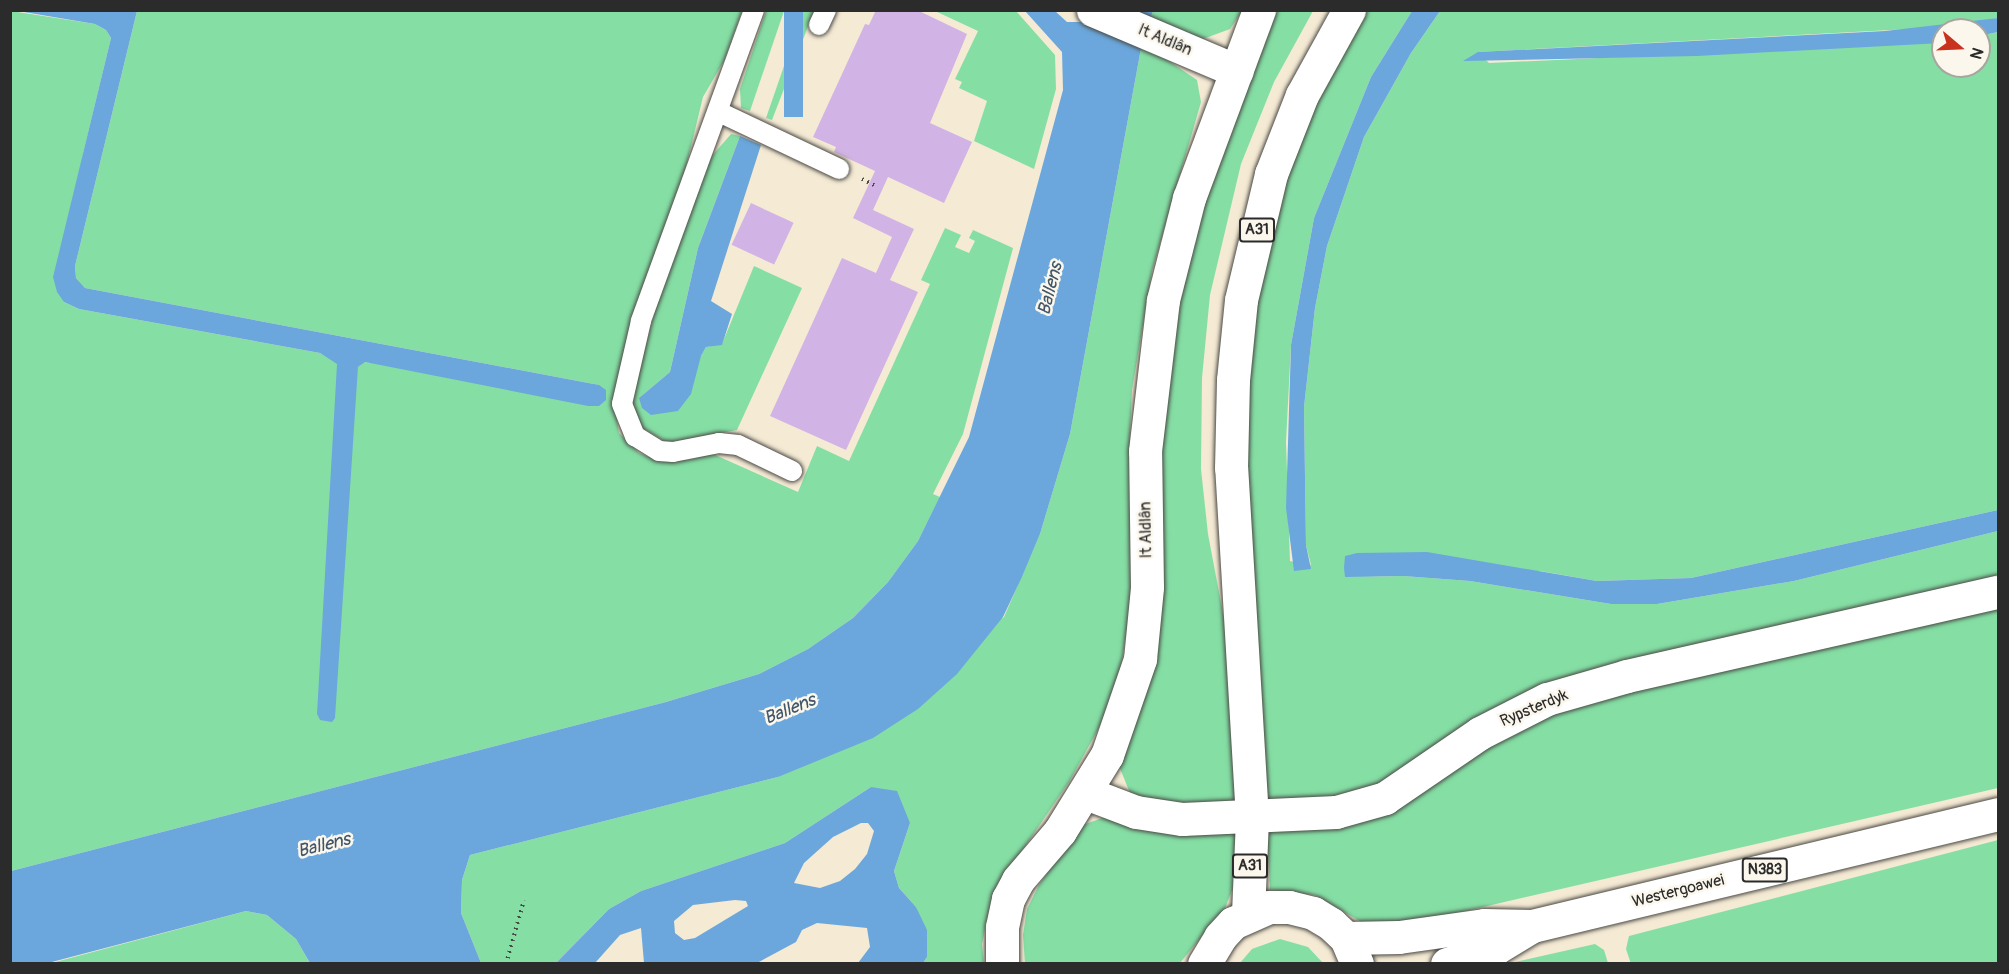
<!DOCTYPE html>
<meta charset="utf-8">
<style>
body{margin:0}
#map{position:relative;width:2009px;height:974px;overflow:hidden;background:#f5ead4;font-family:Pangolin,sans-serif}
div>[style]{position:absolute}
.green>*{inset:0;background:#85dfa5}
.water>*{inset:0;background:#6ba7dc;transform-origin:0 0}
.building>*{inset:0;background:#d1b4e5;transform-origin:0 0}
.path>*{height:4px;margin-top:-2px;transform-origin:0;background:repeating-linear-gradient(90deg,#494844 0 1.5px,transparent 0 6px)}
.roads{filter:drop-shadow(0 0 2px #494844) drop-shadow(0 0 2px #494844)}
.service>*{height:20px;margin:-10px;padding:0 10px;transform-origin:10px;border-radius:10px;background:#fff}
.minor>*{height:33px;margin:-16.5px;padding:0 16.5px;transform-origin:16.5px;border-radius:16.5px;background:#fff}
.trunk>*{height:33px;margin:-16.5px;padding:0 16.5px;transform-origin:16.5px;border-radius:16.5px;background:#fff}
.motorway>*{height:33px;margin:-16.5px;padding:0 16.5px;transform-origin:16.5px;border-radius:16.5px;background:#fff}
span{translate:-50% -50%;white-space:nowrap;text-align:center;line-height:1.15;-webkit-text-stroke:5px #fbf7ec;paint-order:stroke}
.shield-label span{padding:2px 4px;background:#fbf7ec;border:2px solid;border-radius:4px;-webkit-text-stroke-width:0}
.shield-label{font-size:15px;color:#2b2b2b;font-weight:700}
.street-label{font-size:16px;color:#2b2b2b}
.water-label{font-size:18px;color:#415669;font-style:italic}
.frame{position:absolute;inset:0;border:12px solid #2b2b2b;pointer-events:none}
.north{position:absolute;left:1931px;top:18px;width:60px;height:60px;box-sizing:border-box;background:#fbf7ec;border:2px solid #a8a59f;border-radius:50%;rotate:109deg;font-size:16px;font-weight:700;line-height:24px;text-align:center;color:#2b2b2b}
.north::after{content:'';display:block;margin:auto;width:21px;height:27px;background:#c8321e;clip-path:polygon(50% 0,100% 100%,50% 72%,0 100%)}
</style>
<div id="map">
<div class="green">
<div style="clip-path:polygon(11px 11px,95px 24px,106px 30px,111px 38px,83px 154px,64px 302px,79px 309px,320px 353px,337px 363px,338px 387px,355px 377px,358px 367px,364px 362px,599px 385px,85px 288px,76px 278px,75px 266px,137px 11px,742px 11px,725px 59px,703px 97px,683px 179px,614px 400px,619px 433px,639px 453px,656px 460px,687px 460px,713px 454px,798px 492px,817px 446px,849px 461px,930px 284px,921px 280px,945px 228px,961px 235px,955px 247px,969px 253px,975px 241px,969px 238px,973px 230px,1013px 248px,963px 434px,933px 494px,940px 497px,918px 541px,888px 582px,853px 618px,808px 649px,759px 674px,666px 702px,11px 871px)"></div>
<div style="clip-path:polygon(766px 11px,784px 11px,750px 111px,741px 108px,740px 89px)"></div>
<div style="clip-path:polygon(803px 11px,814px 11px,772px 120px,766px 118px)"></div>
<div style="clip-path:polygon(935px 11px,1016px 11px,1055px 55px,1056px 89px,1034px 169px,974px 141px,987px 101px,959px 88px,962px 82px,955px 79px,978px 31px)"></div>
<div style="clip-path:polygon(1153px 11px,1242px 11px,1230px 29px,1203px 39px,1150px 19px)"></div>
<div style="clip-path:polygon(1274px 11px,1313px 11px,1274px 82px,1241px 164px,1210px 295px,1202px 378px,1201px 469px,1208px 534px,1232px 661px,1239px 806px,1174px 805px,1130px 793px,1119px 766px,1152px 675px,1159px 456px,1168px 370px,1183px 279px,1215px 169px)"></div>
<div style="clip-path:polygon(1365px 11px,1412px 11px,1371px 77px,1314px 218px,1291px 345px,1286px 442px,1290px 561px,1311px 565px,1306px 545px,1304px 407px,1315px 308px,1327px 246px,1364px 137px,1411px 53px,1440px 11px,1998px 11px,1998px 18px,1948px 27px,1478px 52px,1489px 63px,1943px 42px,1943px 66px,1979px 66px,1979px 36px,1998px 32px,1998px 510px,1691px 578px,1597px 581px,1540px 571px,1346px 577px,1403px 576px,1470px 581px,1611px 604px,1657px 604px,1794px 581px,1998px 531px,1998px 575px,1744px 636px,1380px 786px,1334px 799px,1262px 804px,1244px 468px,1246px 378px,1255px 305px,1284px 176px,1316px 98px)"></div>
<div style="clip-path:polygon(1142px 43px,1197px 80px,1201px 102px,1152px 271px,1132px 390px,1129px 456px,1131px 605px,1121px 667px,1106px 715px,1069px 782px,1006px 874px,987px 919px,982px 944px,984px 963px,923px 963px,927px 957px,916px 907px,899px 888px,894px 871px,910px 823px,871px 787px,785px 843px,641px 891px,609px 909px,556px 963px,481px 963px,461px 913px,462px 880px,470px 855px,778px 777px,1004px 617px,1040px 534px,1070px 434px)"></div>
<div style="clip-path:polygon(731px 134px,740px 136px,698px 248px,670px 372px,639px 398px,701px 356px,706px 347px,722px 344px,754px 266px,802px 288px,737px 430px,668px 443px,644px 429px,634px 416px,632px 398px,654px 314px,692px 204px,711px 157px)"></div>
<div style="clip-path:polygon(1998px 607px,1998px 788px,1414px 923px,1363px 923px,1315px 895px,1270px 890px,1267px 828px,1486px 744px,1552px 711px,1630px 689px)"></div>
<div style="clip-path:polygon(1105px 817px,1239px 830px,1235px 883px,1225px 908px,1180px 963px,1025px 964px,1023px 935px,1027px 909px,1039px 885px,1080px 826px)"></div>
<div style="clip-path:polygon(1998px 840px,1998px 963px,1631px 964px,1626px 949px,1629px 936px)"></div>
<div style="clip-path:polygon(246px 911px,267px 915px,296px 939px,310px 963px,48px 964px)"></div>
<div style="clip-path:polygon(1280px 939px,1308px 947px,1323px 963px,1240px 963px,1252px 949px)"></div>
<div style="clip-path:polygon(1595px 944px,1604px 950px,1608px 963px,1511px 963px)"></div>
</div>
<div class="water">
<div style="clip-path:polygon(18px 11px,137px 11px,75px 266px,76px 278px,85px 288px,599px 385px,606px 390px,606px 400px,599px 406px,588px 406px,365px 362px,358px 367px,335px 718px,332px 722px,320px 720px,317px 714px,337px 364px,320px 353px,79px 309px,64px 302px,57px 292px,53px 277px,111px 38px,106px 30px,95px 24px)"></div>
<div style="left:784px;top:11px;width:19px;height:106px"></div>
<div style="clip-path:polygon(1025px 11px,1055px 11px,1067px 22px,1085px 22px,1090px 11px,1153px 11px,1142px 43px,1070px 434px,1040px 534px,1021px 579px,1003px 617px,957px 674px,918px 709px,873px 738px,778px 777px,470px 855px,462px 880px,461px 913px,481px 963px,310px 963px,296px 939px,267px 915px,246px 911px,48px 963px,11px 964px,11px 871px,666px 702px,759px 674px,808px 649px,853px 618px,888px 582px,918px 541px,969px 437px,1063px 90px,1062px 52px)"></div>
<div style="clip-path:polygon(1412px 11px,1440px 11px,1411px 53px,1364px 137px,1327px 246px,1315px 308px,1304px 407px,1306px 545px,1311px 569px,1294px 571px,1286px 508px,1291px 345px,1314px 218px,1371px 77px)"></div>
<div style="clip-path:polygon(1998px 18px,1998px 32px,1979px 36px,1979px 30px,1943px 30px,1942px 43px,1697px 56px,1463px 61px,1478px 52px,1885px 31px)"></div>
<div style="clip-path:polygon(740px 136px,761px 145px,711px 301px,732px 314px,722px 345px,706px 347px,701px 356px,691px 394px,678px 411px,651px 415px,642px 408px,639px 398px,670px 372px,698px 248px)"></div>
<div style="clip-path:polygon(1998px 510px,1998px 531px,1794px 581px,1657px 604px,1611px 604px,1470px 581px,1403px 576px,1345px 577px,1344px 568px,1345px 556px,1357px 553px,1427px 552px,1597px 581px,1691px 578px)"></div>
<div style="clip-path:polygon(evenodd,871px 787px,897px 791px,910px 823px,894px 871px,899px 888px,916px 907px,927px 930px,927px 957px,923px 963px,858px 963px,870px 947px,867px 928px,817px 923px,802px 930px,796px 942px,757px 963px,644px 963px,641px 928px,620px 935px,595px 963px,556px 963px,609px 909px,641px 891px,785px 843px,871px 787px,861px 823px,868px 823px,874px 831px,867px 854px,855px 869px,840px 881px,820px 888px,794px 883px,804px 863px,833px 837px,861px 823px,871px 787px,735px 900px,746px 901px,748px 906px,695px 938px,684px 940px,675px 933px,674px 921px,693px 905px,735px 900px)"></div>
</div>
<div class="building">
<div style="clip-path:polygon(876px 10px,917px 10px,967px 34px,930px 123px,972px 142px,944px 203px,888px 177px,873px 210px,914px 229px,890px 280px,918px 292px,846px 450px,770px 416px,842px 258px,876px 273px,892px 237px,853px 218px,875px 171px,834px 152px,836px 147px,813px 137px,865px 24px,869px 25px)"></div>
<div style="left:751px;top:203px;width:47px;height:46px;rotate:25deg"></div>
</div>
<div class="path">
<div style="left:862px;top:179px;width:16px;rotate:27deg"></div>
<div style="left:506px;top:964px;width:66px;rotate:-74.3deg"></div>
</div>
<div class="roads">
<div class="service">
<div style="left:754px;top:10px;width:331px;rotate:110deg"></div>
<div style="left:641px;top:321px;width:85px;rotate:102.9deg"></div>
<div style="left:622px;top:404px;width:35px;rotate:68deg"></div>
<div style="left:635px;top:436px;width:28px;rotate:32deg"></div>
<div style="left:659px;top:451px;width:14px;rotate:4deg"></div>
<div style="left:673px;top:452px;width:47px;rotate:-11.1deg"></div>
<div style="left:719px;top:443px;width:19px;rotate:6deg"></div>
<div style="left:738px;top:445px;width:60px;rotate:25.7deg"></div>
<div style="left:819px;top:25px;width:17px;rotate:-65deg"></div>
<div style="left:719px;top:112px;width:133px;rotate:25.4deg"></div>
</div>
<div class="minor">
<div style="left:1093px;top:10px;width:156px;rotate:23deg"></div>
<div style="left:1086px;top:793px;width:53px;rotate:20.8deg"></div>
<div style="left:1136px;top:812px;width:47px;rotate:8.7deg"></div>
<div style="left:1182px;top:819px;width:154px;rotate:-2.6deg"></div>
<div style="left:1336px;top:812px;width:51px;rotate:-15.9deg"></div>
<div style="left:1385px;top:798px;width:115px;rotate:-34.4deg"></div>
<div style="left:1480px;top:733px;width:75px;rotate:-26.9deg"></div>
<div style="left:1547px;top:699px;width:83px;rotate:-16deg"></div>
<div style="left:1627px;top:676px;width:380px;rotate:-12.8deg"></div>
<div style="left:1002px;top:964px;width:37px;rotate:-90deg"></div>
<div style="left:1002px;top:927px;width:29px;rotate:-78deg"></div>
<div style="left:1008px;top:899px;width:21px;rotate:-62deg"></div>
<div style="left:1018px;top:880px;width:65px;rotate:-49.4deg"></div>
<div style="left:1060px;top:831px;width:89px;rotate:-58.3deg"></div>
<div style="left:1107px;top:755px;width:102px;rotate:-71deg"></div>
<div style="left:1140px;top:659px;width:72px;rotate:-84.4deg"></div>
<div style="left:1147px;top:587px;width:136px;rotate:-90.8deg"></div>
<div style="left:1145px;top:451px;width:152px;rotate:-83.2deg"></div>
<div style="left:1163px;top:300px;width:105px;rotate:-75.7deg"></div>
<div style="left:1189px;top:198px;width:201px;rotate:-69.6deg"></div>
</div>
<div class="trunk">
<div style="left:1346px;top:938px;width:53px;rotate:-1.1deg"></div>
<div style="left:1399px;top:937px;width:86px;rotate:-8deg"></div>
<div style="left:1484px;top:925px;width:48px;rotate:1.2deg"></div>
<div style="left:1532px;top:926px;width:479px;rotate:-13.5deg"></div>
<div style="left:1204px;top:964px;width:31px;rotate:-59deg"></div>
<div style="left:1220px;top:937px;width:19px;rotate:-47deg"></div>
<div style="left:1233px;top:923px;width:39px;rotate:-24deg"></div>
<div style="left:1269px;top:907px;width:20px"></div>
<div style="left:1289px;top:907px;width:25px;rotate:14deg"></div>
<div style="left:1313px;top:913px;width:21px;rotate:31deg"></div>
<div style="left:1331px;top:924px;width:21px;rotate:43deg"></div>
<div style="left:1346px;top:938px;width:28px;rotate:67deg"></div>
<div style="left:1447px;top:964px;width:52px;rotate:-18.1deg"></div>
<div style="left:1496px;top:948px;width:42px;rotate:-31.4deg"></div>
</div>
<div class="motorway">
<div style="left:1248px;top:914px;width:96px;rotate:-87.6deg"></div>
<div style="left:1252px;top:818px;width:351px;rotate:-93.4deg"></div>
<div style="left:1231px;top:468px;width:88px;rotate:-88.7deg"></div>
<div style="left:1233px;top:380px;width:80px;rotate:-84.3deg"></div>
<div style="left:1241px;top:300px;width:130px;rotate:-76.6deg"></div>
<div style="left:1271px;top:174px;width:85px;rotate:-68.6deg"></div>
<div style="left:1302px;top:95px;width:97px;rotate:-61.1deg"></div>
</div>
</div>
<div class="shield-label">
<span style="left:1257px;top:230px">A31</span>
<span style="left:1250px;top:866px">A31</span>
<span style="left:1765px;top:870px">N383</span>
</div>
<div class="street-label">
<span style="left:1165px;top:40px;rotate:23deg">It Aldlân</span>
<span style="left:1146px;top:530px;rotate:-91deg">It Aldlân</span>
<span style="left:1534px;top:708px;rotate:-23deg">Rypsterdyk</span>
<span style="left:1678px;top:891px;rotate:-14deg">Westergoawei</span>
</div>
<div class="water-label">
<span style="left:1051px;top:289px;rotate:-76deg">Ballens</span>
<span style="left:790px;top:710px;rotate:-22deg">Ballens</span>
<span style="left:324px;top:846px;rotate:-14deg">Ballens</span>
</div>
<div class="frame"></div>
<div class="north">N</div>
</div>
